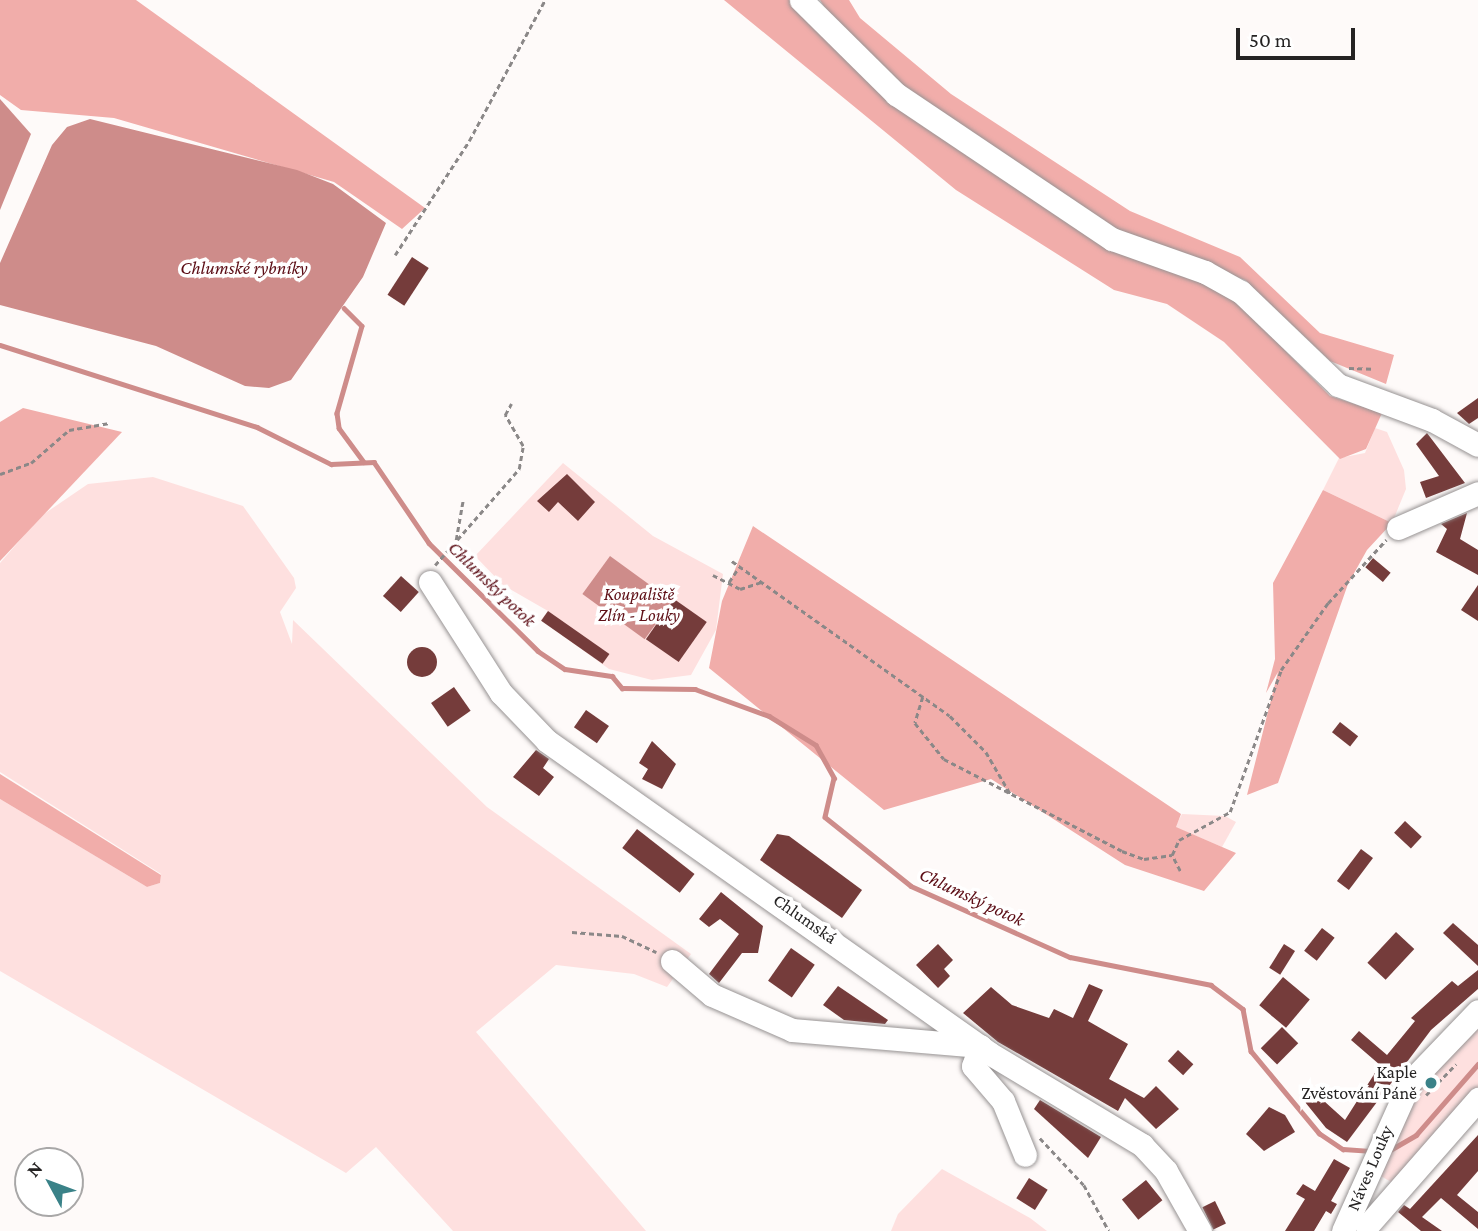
<!DOCTYPE html>
<meta charset="utf-8">
<style>
body{margin:0}
#map{position:relative;width:1478px;height:1231px;overflow:hidden;background:#fefaf9;font-family:"Crimson Pro",serif}
div>[style]{position:absolute}
.green>*{inset:0;background:#fee0df}
.forest>*{inset:0;background:#f1adaa}
.water>*{inset:0;background:#ce8c8a;transform-origin:0 0}
.stream>*{height:4.5px;margin:-2.25px;padding:0 2.25px;transform-origin:2.25px;border-radius:2.25px;background:#ce8c8a}
.building>*{inset:0;background:#753c3b;transform-origin:0 0}
.round{border-radius:50%}
.path>*{height:2.5px;margin-top:-1.25px;transform-origin:0;background:repeating-linear-gradient(90deg,#8b8888 0 5px,transparent 0 8.5px)}
.roads{filter:drop-shadow(0 0 2px #979393) drop-shadow(0 0 2px #979393)}
.minor>*{height:23px;margin:-11.5px;padding:0 11.5px;transform-origin:11.5px;border-radius:11.5px;background:#fff}
.dots>*{width:19px;height:19px;translate:-50% -50%;box-sizing:border-box;border:4px solid #fff;border-radius:50%}
span{translate:-50% -50%;white-space:nowrap;text-align:center;line-height:1.15;-webkit-text-stroke:7px #fff;paint-order:stroke}
.park-label{font-size:18px;color:#5e0f16;font-style:italic}
.street-label{font-size:18px;color:#252323}
.poi-label{font-size:18px;color:#252323}
.right{translate:-100% -50%;text-align:right}
.water-label{font-size:19px;color:#5b0c14;font-style:italic}
.north{position:absolute;left:14px;top:1147px;width:70px;height:70px;box-sizing:border-box;background:#fff;border:2px solid #a8a7a7;border-radius:50%;rotate:311deg;font-size:19px;font-weight:700;line-height:28px;text-align:center;color:#252323}
.north::after{content:'';display:block;margin:auto;width:24px;height:32px;background:#3a8288;clip-path:polygon(50% 0,100% 100%,50% 72%,0 100%)}
.scale{position:absolute;left:1236px;top:28px;width:119px;height:32px;box-sizing:border-box;border:4px solid #252323;border-top:0;padding-left:9px;font-size:21px;line-height:24px;white-space:nowrap;color:#252323;-webkit-text-stroke:5px #fff;paint-order:stroke}
</style>
<div id="map">
<div class="green">
<div style="clip-path:polygon(1375px 428px,1387px 432px,1404px 470px,1406px 489px,1392px 523px,1323px 490px,1339px 458px,1365px 453px)"></div>
<div style="clip-path:polygon(563px 463px,653px 536px,723px 574px,716px 630px,691px 675px,652px 680px,609px 669px,541px 620px,548px 611px,503px 585px,475px 556px)"></div>
<div style="clip-path:polygon(153px 477px,243px 506px,294px 578px,296px 588px,280px 612px,292px 644px,293px 620px,487px 807px,691px 954px,667px 987px,634px 974px,556px 965px,476px 1032px,646px 1231px,453px 1231px,376px 1147px,346px 1173px,0 971px,0 799px,147px 887px,160px 883px,161px 874px,0 772px,0 563px,41px 516px,88px 484px)"></div>
<div style="clip-path:polygon(1182px 814px,1225px 816px,1236px 822px,1222px 847px,1175px 827px)"></div>
<div style="clip-path:polygon(1478px 1023px,1478px 1088px,1393px 1183px,1379px 1175px,1410px 1098px)"></div>
<div style="clip-path:polygon(942px 1169px,1030px 1218px,1047px 1231px,891px 1231px,898px 1214px)"></div>
</div>
<div class="forest">
<div style="clip-path:polygon(0 0,136px 0,425px 208px,402px 229px,334px 182px,114px 118px,21px 110px,0 95px)"></div>
<div style="clip-path:polygon(724px 0,792px 0,893px 100px,1235px 300px,1330px 396px,1382px 413px,1366px 449px,1340px 459px,1224px 342px,1167px 304px,1114px 290px,956px 190px)"></div>
<div style="clip-path:polygon(820px 0,849px 0,860px 18px,951px 94px,1130px 211px,1240px 257px,1320px 333px,1394px 355px,1386px 384px,1330px 361px,1245px 280px,1114px 232px,901px 90px,837px 27px)"></div>
<div style="clip-path:polygon(23px 408px,122px 432px,0 561px,0 422px)"></div>
<div style="clip-path:polygon(1323px 490px,1392px 523px,1367px 550px,1348px 584px,1278px 783px,1247px 795px,1278px 672px,1266px 693px,1275px 659px,1273px 583px)"></div>
<div style="clip-path:polygon(753px 526px,1181px 814px,1176px 827px,1236px 853px,1204px 891px,1125px 865px,991px 779px,884px 810px,709px 668px,722px 601px)"></div>
<div style="clip-path:polygon(0 774px,161px 875px,160px 883px,147px 887px,0 799px)"></div>
</div>
<div class="water">
<div style="clip-path:polygon(0 99px,31px 134px,0 210px)"></div>
<div style="clip-path:polygon(90px 119px,297px 170px,333px 184px,386px 223px,363px 277px,291px 380px,269px 388px,245px 386px,156px 346px,0 305px,0 263px,52px 145px,67px 127px)"></div>
<div style="left:610px;top:556px;width:77px;height:47px;rotate:36deg"></div>
</div>
<div class="stream">
<div style="left:344px;top:308px;width:25px;rotate:45deg"></div>
<div style="left:362px;top:326px;width:91px;rotate:106deg"></div>
<div style="left:337px;top:413px;width:15px;rotate:82deg"></div>
<div style="left:339px;top:428px;width:42px;rotate:53.7deg"></div>
<div style="left:0;top:345px;width:270px;rotate:17.7deg"></div>
<div style="left:257px;top:427px;width:83px;rotate:26.6deg"></div>
<div style="left:331px;top:464px;width:43px;rotate:-2.7deg"></div>
<div style="left:374px;top:462px;width:98px;rotate:55.8deg"></div>
<div style="left:429px;top:543px;width:153px;rotate:44.7deg"></div>
<div style="left:538px;top:651px;width:32px;rotate:34deg"></div>
<div style="left:565px;top:669px;width:48px;rotate:8.5deg"></div>
<div style="left:612px;top:676px;width:16px;rotate:50deg"></div>
<div style="left:622px;top:688px;width:73px;rotate:0.8deg"></div>
<div style="left:695px;top:689px;width:79px;rotate:20deg"></div>
<div style="left:769px;top:716px;width:55px;rotate:31.7deg"></div>
<div style="left:816px;top:745px;width:38px;rotate:61deg"></div>
<div style="left:834px;top:778px;width:40px;rotate:103deg"></div>
<div style="left:825px;top:817px;width:110px;rotate:38.7deg"></div>
<div style="left:911px;top:886px;width:174px;rotate:24.1deg"></div>
<div style="left:1070px;top:957px;width:144px;rotate:11.2deg"></div>
<div style="left:1211px;top:985px;width:40px;rotate:37deg"></div>
<div style="left:1243px;top:1009px;width:43px;rotate:79.2deg"></div>
<div style="left:1251px;top:1051px;width:107px;rotate:50.3deg"></div>
<div style="left:1319px;top:1133px;width:29px;rotate:34deg"></div>
<div style="left:1343px;top:1149px;width:30px;rotate:4deg"></div>
<div style="left:1385px;top:1153px;width:36px;rotate:-30deg"></div>
<div style="left:1416px;top:1135px;width:94px;rotate:-48.9deg"></div>
</div>
<div class="building">
<div style="left:412px;top:257px;width:20px;height:45px;rotate:33deg"></div>
<div style="clip-path:polygon(1478px 398px,1478px 418px,1469px 424px,1457px 413px)"></div>
<div style="clip-path:polygon(1427px 433px,1465px 483px,1426px 498px,1420px 482px,1439px 476px,1416px 444px)"></div>
<div style="clip-path:polygon(567px 474px,595px 502px,578px 521px,558px 502px,549px 512px,537px 501px)"></div>
<div style="clip-path:polygon(1467px 513px,1460px 539px,1478px 550px,1478px 575px,1436px 552px,1447px 529px,1441px 524px)"></div>
<div style="left:1373px;top:558px;width:23px;height:12px;rotate:40deg"></div>
<div style="left:401px;top:576px;width:24px;height:27px;rotate:42deg"></div>
<div style="clip-path:polygon(1478px 585px,1478px 621px,1461px 610px)"></div>
<div style="left:674px;top:599px;width:40px;height:49px;rotate:35deg"></div>
<div style="left:548px;top:611px;width:75px;height:12px;rotate:35deg"></div>
<div class="round" style="left:407px;top:647px;width:30px;height:30px"></div>
<div style="left:454px;top:687px;width:29px;height:28px;rotate:55deg"></div>
<div style="left:586px;top:710px;width:28px;height:21px;rotate:35deg"></div>
<div style="left:1340px;top:722px;width:23px;height:13px;rotate:38deg"></div>
<div style="clip-path:polygon(652px 741px,676px 764px,662px 789px,642px 779px,648px 769px,639px 763px)"></div>
<div style="clip-path:polygon(536px 750px,549px 759px,543px 768px,554px 777px,539px 796px,513px 777px)"></div>
<div style="left:1405px;top:821px;width:23px;height:16px;rotate:43deg"></div>
<div style="left:637px;top:829px;width:73px;height:24px;rotate:38deg"></div>
<div style="clip-path:polygon(777px 834px,789px 836px,862px 890px,842px 918px,760px 860px)"></div>
<div style="left:1361px;top:849px;width:15px;height:40px;rotate:37deg"></div>
<div style="clip-path:polygon(721px 892px,763px 926px,758px 953px,742px 953px,719px 983px,709px 974px,739px 934px,720px 919px,709px 927px,699px 919px)"></div>
<div style="clip-path:polygon(1453px 923px,1478px 945px,1478px 966px,1443px 933px)"></div>
<div style="left:1322px;top:928px;width:16px;height:29px;rotate:38deg"></div>
<div style="left:1396px;top:932px;width:25px;height:42px;rotate:43deg"></div>
<div style="clip-path:polygon(938px 944px,953px 960px,944px 969px,950px 976px,938px 988px,916px 965px)"></div>
<div style="left:1284px;top:944px;width:13px;height:28px;rotate:32deg"></div>
<div style="left:791px;top:948px;width:29px;height:40px;rotate:35deg"></div>
<div style="clip-path:polygon(1478px 970px,1478px 989px,1431px 1030px,1347px 1142px,1326px 1128px,1305px 1102px,1314px 1092px,1345px 1120px,1380px 1065px,1351px 1040px,1359px 1031px,1387px 1055px,1415px 1021px,1411px 1018px,1452px 981px,1458px 986px)"></div>
<div style="left:1283px;top:977px;width:35px;height:37px;rotate:40deg"></div>
<div style="clip-path:polygon(1089px 984px,1103px 990px,1088px 1021px,1128px 1044px,1109px 1079px,1144px 1098px,1156px 1086px,1179px 1109px,1156px 1129px,1125px 1098px,1118px 1111px,998px 1042px,963px 1013px,991px 987px,1012px 1005px,1049px 1018px,1054px 1009px,1073px 1018px)"></div>
<div style="clip-path:polygon(838px 986px,888px 1020px,885px 1024px,844px 1020px,823px 1005px)"></div>
<div style="left:1282px;top:1027px;width:23px;height:30px;rotate:45deg"></div>
<div style="left:1178px;top:1050px;width:21px;height:15px;rotate:43deg"></div>
<div style="clip-path:polygon(1040px 1100px,1101px 1137px,1088px 1158px,1034px 1109px)"></div>
<div style="clip-path:polygon(1269px 1107px,1285px 1115px,1295px 1132px,1264px 1151px,1246px 1134px)"></div>
<div style="clip-path:polygon(1478px 1135px,1478px 1171px,1457px 1195px,1478px 1212px,1478px 1229px,1441px 1198px,1422px 1217px,1442px 1231px,1421px 1231px,1398px 1212px,1404px 1205px,1410px 1209px)"></div>
<div style="clip-path:polygon(1334px 1159px,1350px 1168px,1331px 1201px,1337px 1204px,1331px 1214px,1326px 1211px,1314px 1231px,1285px 1231px,1305px 1199px,1296px 1194px,1303px 1184px,1315px 1191px)"></div>
<div style="left:1029px;top:1178px;width:22px;height:24px;rotate:32deg"></div>
<div style="left:1146px;top:1180px;width:26px;height:31px;rotate:51deg"></div>
<div style="left:1215px;top:1201px;width:25px;height:14px;rotate:64deg"></div>
</div>
<div class="path">
<div style="left:395px;top:255px;width:136px;rotate:-57deg"></div>
<div style="left:469px;top:141px;width:160px;rotate:-61.7deg"></div>
<div style="left:1349px;top:368px;width:24px;rotate:2deg"></div>
<div style="left:0;top:474px;width:33px;rotate:-20deg"></div>
<div style="left:31px;top:463px;width:50px;rotate:-41deg"></div>
<div style="left:69px;top:430px;width:41px;rotate:-9.9deg"></div>
<div style="left:456px;top:540px;width:41px;rotate:-80.1deg"></div>
<div style="left:732px;top:561px;width:267px;rotate:35.4deg"></div>
<div style="left:950px;top:716px;width:51px;rotate:45deg"></div>
<div style="left:986px;top:752px;width:50px;rotate:59.8deg"></div>
<div style="left:435px;top:565px;width:128px;rotate:-48.8deg"></div>
<div style="left:519px;top:469px;width:23px;rotate:-80deg"></div>
<div style="left:523px;top:446px;width:36px;rotate:-120deg"></div>
<div style="left:505px;top:415px;width:13px;rotate:-61deg"></div>
<div style="left:713px;top:575px;width:30px;rotate:27deg"></div>
<div style="left:740px;top:589px;width:23px;rotate:-18deg"></div>
<div style="left:729px;top:582px;width:18px;rotate:-56deg"></div>
<div style="left:923px;top:697px;width:27px;rotate:107deg"></div>
<div style="left:915px;top:723px;width:46px;rotate:51.1deg"></div>
<div style="left:944px;top:759px;width:200px;rotate:27.3deg"></div>
<div style="left:1122px;top:851px;width:23px;rotate:20deg"></div>
<div style="left:1144px;top:859px;width:28px;rotate:-8deg"></div>
<div style="left:1180px;top:871px;width:18px;rotate:-117deg"></div>
<div style="left:1172px;top:855px;width:17px;rotate:-65deg"></div>
<div style="left:1179px;top:840px;width:58px;rotate:-28.8deg"></div>
<div style="left:1230px;top:812px;width:151px;rotate:-70.2deg"></div>
<div style="left:1281px;top:670px;width:82px;rotate:-55deg"></div>
<div style="left:1328px;top:603px;width:86px;rotate:-47.4deg"></div>
<div style="left:572px;top:932px;width:50px;rotate:4.6deg"></div>
<div style="left:622px;top:936px;width:38px;rotate:25deg"></div>
<div style="left:1426px;top:1095px;width:43px;rotate:-45.9deg"></div>
<div style="left:1040px;top:1138px;width:64px;rotate:46.9deg"></div>
<div style="left:1084px;top:1185px;width:52px;rotate:61.5deg"></div>
</div>
<div class="roads">
<div class="minor">
<div style="left:801px;top:0;width:134px;rotate:44.7deg"></div>
<div style="left:896px;top:94px;width:260px;rotate:33.9deg"></div>
<div style="left:1112px;top:239px;width:99px;rotate:19.5deg"></div>
<div style="left:1205px;top:272px;width:41px;rotate:29.1deg"></div>
<div style="left:1241px;top:292px;width:134px;rotate:43.8deg"></div>
<div style="left:1338px;top:385px;width:100px;rotate:20.4deg"></div>
<div style="left:1432px;top:420px;width:52px;rotate:28.5deg"></div>
<div style="left:1398px;top:528px;width:87px;rotate:-23.6deg"></div>
<div style="left:430px;top:582px;width:132px;rotate:57.4deg"></div>
<div style="left:501px;top:693px;width:66px;rotate:46.2deg"></div>
<div style="left:547px;top:741px;width:541px;rotate:35.22deg"></div>
<div style="left:989px;top:1053px;width:179px;rotate:31deg"></div>
<div style="left:1142px;top:1145px;width:35px;rotate:47deg"></div>
<div style="left:1166px;top:1171px;width:69px;rotate:60.5deg"></div>
<div style="left:672px;top:961px;width:52px;rotate:40.4deg"></div>
<div style="left:712px;top:995px;width:87px;rotate:23.6deg"></div>
<div style="left:792px;top:1030px;width:189px;rotate:4.9deg"></div>
<div style="left:980px;top:1046px;width:21px;rotate:109deg"></div>
<div style="left:973px;top:1066px;width:46px;rotate:49.4deg"></div>
<div style="left:1003px;top:1101px;width:58px;rotate:67.8deg"></div>
<div style="left:1367px;top:1226px;width:169px;rotate:-48.8deg"></div>
<div style="left:1343px;top:1231px;width:163px;rotate:-65.8deg"></div>
<div style="left:1410px;top:1082px;width:98px;rotate:-46.2deg"></div>
</div>
</div>
<div class="dots">
<div style="left:1431px;top:1083px;background:#3a8288"></div>
</div>
<div class="park-label">
<span style="left:639px;top:605px">Koupaliště<br>Zlín - Louky</span>
</div>
<div class="street-label">
<span style="left:805px;top:919px;rotate:35deg">Chlumská</span>
<span style="left:1370px;top:1168px;rotate:-67deg">Náves Louky</span>
</div>
<div class="poi-label">
<span class="right" style="left:1417px;top:1083px">Kaple<br>Zvěstování Páně</span>
</div>
<div class="water-label">
<span style="left:244px;top:268px">Chlumské rybníky</span>
<span style="left:492px;top:584px;rotate:44deg">Chlumský potok</span>
<span style="left:972px;top:897px;rotate:25deg">Chlumský potok</span>
</div>
<div class="north">N</div>
<div class="scale">50 m</div>
</div>
